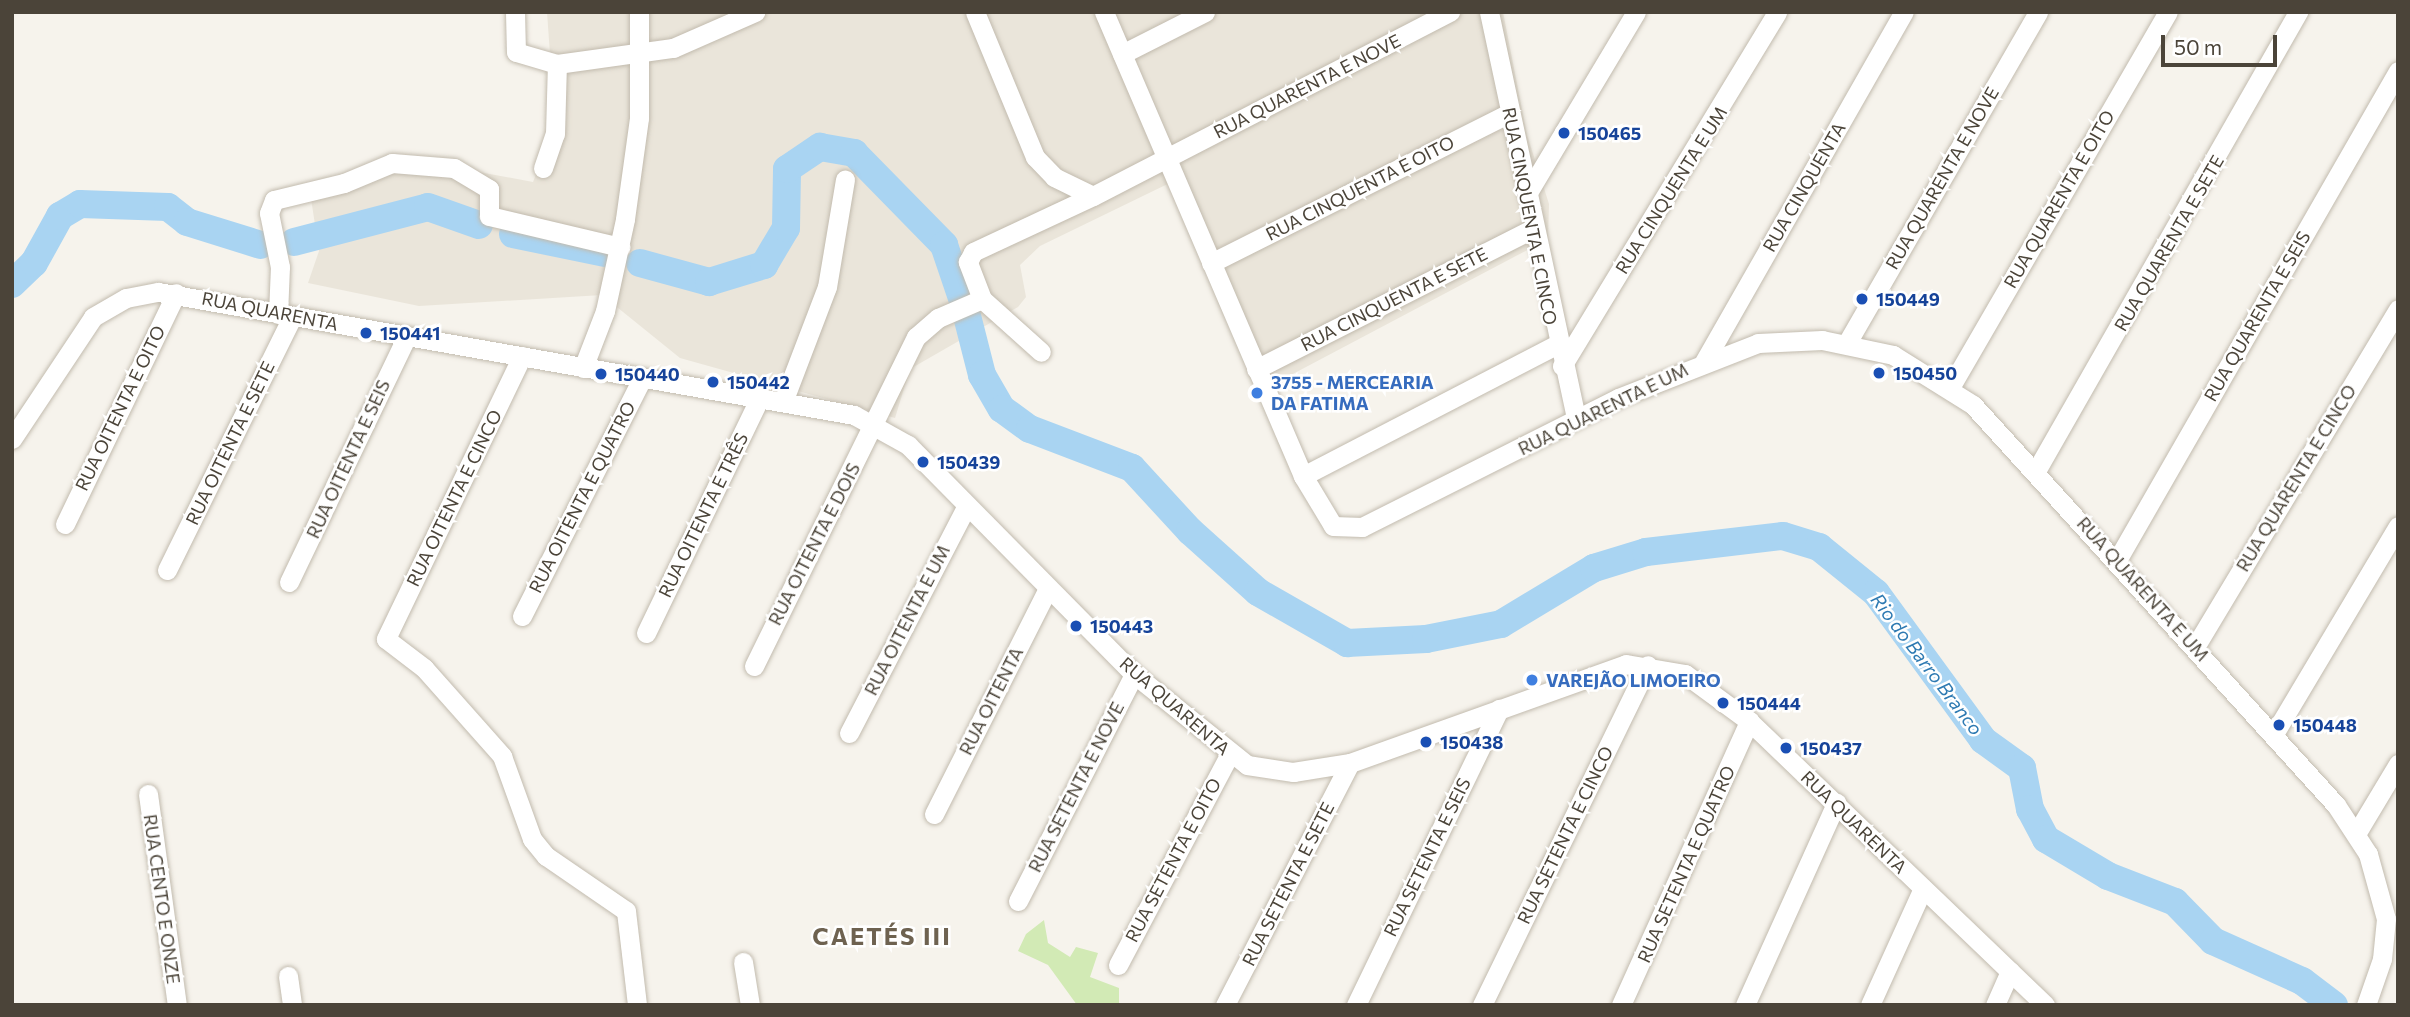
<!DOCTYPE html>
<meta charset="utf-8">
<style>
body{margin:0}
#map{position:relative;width:2410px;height:1017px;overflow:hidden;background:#f6f3ec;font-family:Commissioner,sans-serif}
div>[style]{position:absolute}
.residential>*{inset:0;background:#eae5da}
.green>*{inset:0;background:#d2eab5}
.river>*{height:28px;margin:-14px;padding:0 14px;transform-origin:14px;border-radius:14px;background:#a9d4f2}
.roads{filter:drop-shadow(0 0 2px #c2bbae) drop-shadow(0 0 2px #c2bbae)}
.minor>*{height:19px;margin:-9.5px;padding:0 9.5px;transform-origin:9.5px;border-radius:9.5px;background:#fff}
.dots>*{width:19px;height:19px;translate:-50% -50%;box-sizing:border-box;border:4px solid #fff;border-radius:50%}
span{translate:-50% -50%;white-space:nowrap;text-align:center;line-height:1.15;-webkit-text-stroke:5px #fff;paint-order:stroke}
.street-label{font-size:18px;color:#4b4439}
.transit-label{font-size:18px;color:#164399;font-weight:700}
.left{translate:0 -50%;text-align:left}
.shop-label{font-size:18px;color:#366cbe;font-weight:700}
.water-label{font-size:19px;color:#2e7ab2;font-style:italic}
.district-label{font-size:24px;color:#6e6250;font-weight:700;letter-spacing:2px}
.frame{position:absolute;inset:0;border:14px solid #4b4439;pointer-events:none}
.scale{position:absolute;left:2161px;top:35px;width:116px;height:32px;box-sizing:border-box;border:4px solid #4b4439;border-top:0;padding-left:9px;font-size:21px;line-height:24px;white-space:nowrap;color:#4b4439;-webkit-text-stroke:5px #fff;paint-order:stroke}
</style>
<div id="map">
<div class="residential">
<div style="clip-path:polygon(547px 12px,1503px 12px,1527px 135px,1549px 204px,1548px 239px,1272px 385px,1182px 177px,1040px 246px,1020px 265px,1026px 297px,1018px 307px,910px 369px,895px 418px,680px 358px,602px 295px,419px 306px,308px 283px,319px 251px,310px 192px,431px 163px,533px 182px,555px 125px)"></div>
</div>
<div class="green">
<div style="clip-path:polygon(1044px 920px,1048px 943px,1070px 957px,1076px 947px,1098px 953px,1090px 977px,1119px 988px,1119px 1005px,1077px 1005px,1048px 965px,1018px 951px,1026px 934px)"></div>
</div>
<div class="river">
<div style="left:513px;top:234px;width:103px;rotate:11.7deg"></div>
<div style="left:294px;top:242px;width:138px;rotate:-14.6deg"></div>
<div style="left:428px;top:207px;width:54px;rotate:19.4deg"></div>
<div style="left:640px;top:263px;width:72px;rotate:15.4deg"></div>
<div style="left:709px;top:282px;width:58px;rotate:-17.2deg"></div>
<div style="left:764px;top:265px;width:43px;rotate:-59.3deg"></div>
<div style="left:786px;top:228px;width:59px;rotate:-89deg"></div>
<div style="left:787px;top:169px;width:40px;rotate:-34deg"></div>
<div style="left:820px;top:147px;width:35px;rotate:10deg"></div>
<div style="left:854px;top:153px;width:129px;rotate:45.6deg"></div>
<div style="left:944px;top:245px;width:59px;rotate:71.3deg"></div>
<div style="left:12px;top:284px;width:30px;rotate:-44deg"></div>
<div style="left:34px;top:263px;width:54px;rotate:-61deg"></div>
<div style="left:60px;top:216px;width:23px;rotate:-31deg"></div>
<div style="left:80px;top:204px;width:88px;rotate:2deg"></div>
<div style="left:168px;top:207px;width:24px;rotate:38deg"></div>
<div style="left:187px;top:222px;width:77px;rotate:17.3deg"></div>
<div style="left:966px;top:312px;width:65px;rotate:75.7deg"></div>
<div style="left:982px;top:375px;width:39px;rotate:60deg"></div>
<div style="left:1002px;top:409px;width:34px;rotate:36deg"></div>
<div style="left:1030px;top:429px;width:109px;rotate:20.9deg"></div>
<div style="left:1132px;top:468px;width:86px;rotate:47.4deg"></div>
<div style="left:1190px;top:531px;width:91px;rotate:41.9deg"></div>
<div style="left:1258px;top:592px;width:103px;rotate:29.8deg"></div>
<div style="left:1347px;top:643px;width:79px;rotate:-2.9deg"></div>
<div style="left:1426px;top:639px;width:76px;rotate:-11.3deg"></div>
<div style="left:1501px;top:624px;width:109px;rotate:-31.1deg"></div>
<div style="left:1594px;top:568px;width:54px;rotate:-17.1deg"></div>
<div style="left:1646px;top:552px;width:138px;rotate:-6.7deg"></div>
<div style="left:1783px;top:536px;width:38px;rotate:17deg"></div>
<div style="left:1819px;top:547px;width:73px;rotate:38.9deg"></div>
<div style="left:1876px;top:593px;width:182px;rotate:53.9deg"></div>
<div style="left:1983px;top:740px;width:48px;rotate:35.7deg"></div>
<div style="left:2022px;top:768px;width:42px;rotate:79deg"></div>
<div style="left:2030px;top:809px;width:34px;rotate:62deg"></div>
<div style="left:2046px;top:839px;width:72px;rotate:30.8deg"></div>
<div style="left:2108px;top:876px;width:72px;rotate:21.2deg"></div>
<div style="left:2175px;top:902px;width:54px;rotate:45.7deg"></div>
<div style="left:2213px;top:941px;width:98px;rotate:24.2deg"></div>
<div style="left:2302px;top:981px;width:40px;rotate:37deg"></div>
</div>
<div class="roads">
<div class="minor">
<div style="left:515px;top:12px;width:40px;rotate:88.6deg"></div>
<div style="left:516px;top:52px;width:43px;rotate:16.3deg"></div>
<div style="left:557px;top:64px;width:117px;rotate:-7.9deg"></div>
<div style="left:673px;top:48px;width:90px;rotate:-23.7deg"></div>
<div style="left:975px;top:12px;width:157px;rotate:67.5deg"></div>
<div style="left:1035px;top:157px;width:28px;rotate:46deg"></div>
<div style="left:1054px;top:177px;width:43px;rotate:26deg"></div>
<div style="left:1093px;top:196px;width:402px;rotate:-27.3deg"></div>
<div style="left:1104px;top:12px;width:505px;rotate:66.79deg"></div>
<div style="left:1303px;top:476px;width:58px;rotate:59deg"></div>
<div style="left:1333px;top:526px;width:29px;rotate:2deg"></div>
<div style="left:1362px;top:527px;width:287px;rotate:-26.7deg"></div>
<div style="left:1618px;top:398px;width:150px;rotate:-21.4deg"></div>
<div style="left:1758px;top:343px;width:64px;rotate:-2.7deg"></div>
<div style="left:1822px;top:340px;width:73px;rotate:11.9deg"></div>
<div style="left:1893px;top:355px;width:94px;rotate:32deg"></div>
<div style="left:1973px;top:405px;width:540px;rotate:47.78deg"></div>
<div style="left:2336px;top:805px;width:59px;rotate:56.9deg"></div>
<div style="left:2368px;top:854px;width:67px;rotate:74.5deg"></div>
<div style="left:2386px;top:919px;width:40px;rotate:95.7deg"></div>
<div style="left:2382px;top:959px;width:49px;rotate:109.2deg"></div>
<div style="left:1489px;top:12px;width:416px;rotate:77.9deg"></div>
<div style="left:1122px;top:54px;width:93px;rotate:-26.8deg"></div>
<div style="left:543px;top:168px;width:36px;rotate:-71deg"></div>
<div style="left:555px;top:134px;width:70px;rotate:-88.4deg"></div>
<div style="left:1527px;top:194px;width:212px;rotate:-59.1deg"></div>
<div style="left:1211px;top:263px;width:334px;rotate:-26.7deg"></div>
<div style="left:982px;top:299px;width:40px;rotate:-111deg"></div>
<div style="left:968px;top:262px;width:11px;rotate:-63deg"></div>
<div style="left:973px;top:252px;width:132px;rotate:-25deg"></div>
<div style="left:278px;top:314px;width:47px;rotate:-87.6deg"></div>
<div style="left:280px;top:267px;width:55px;rotate:-101.5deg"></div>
<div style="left:269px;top:213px;width:14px;rotate:-69deg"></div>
<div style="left:274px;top:200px;width:72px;rotate:-13.7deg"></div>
<div style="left:344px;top:183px;width:52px;rotate:-22.6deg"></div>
<div style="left:392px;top:163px;width:62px;rotate:4.6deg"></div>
<div style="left:454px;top:168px;width:41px;rotate:31deg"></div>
<div style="left:489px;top:189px;width:27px;rotate:90deg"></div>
<div style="left:489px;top:216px;width:135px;rotate:13.3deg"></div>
<div style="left:1847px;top:343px;width:382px;rotate:-60deg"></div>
<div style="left:522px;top:356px;width:314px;rotate:115.7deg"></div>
<div style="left:386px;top:639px;width:48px;rotate:37.3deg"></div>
<div style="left:424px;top:668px;width:118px;rotate:48.4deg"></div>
<div style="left:502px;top:756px;width:88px;rotate:70.1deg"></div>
<div style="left:532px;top:839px;width:22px;rotate:51deg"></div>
<div style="left:546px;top:856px;width:97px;rotate:34.5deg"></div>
<div style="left:626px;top:911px;width:95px;rotate:83.3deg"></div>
<div style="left:1704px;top:362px;width:403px;rotate:-60.3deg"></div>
<div style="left:1562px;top:366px;width:414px;rotate:-58.7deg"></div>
<div style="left:583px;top:368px;width:61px;rotate:-68.9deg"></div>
<div style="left:605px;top:311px;width:94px;rotate:-77.7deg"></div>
<div style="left:625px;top:219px;width:102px;rotate:-82.1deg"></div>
<div style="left:639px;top:118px;width:106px;rotate:-90deg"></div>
<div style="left:1256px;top:369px;width:309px;rotate:-26.9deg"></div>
<div style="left:1951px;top:386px;width:432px;rotate:-59.9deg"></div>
<div style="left:783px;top:402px;width:123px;rotate:-69.1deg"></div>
<div style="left:827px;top:287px;width:109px;rotate:-80.5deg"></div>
<div style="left:12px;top:439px;width:146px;rotate:-56.4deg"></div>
<div style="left:93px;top:317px;width:38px;rotate:-30deg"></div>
<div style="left:126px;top:298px;width:33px;rotate:-11deg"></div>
<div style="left:158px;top:292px;width:707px;rotate:10.02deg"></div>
<div style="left:854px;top:415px;width:62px;rotate:29.1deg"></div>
<div style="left:908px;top:445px;width:322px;rotate:45.4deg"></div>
<div style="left:1134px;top:674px;width:145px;rotate:38.8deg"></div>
<div style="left:1247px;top:765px;width:47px;rotate:8.7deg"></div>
<div style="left:1293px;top:772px;width:58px;rotate:-9deg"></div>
<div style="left:1350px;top:763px;width:293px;rotate:-19.7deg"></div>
<div style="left:1626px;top:664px;width:60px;rotate:9.6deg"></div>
<div style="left:1685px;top:674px;width:79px;rotate:36.3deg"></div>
<div style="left:1749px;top:721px;width:410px;rotate:43.8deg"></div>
<div style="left:2036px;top:471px;width:529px;rotate:-60.28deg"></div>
<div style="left:1303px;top:476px;width:285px;rotate:-27.4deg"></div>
<div style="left:65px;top:524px;width:256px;rotate:-64.3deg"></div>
<div style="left:2116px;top:562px;width:566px;rotate:-60.13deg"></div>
<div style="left:167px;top:570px;width:282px;rotate:-63.7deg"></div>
<div style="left:289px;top:582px;width:273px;rotate:-64.4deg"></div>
<div style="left:522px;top:616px;width:267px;rotate:-63.2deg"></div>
<div style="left:646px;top:633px;width:262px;rotate:-64.2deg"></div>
<div style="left:2195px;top:647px;width:394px;rotate:-59deg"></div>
<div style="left:754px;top:666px;width:367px;rotate:-63.8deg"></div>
<div style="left:916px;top:337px;width:29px;rotate:-41deg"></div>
<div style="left:938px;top:318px;width:48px;rotate:-23.4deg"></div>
<div style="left:982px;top:299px;width:79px;rotate:41.9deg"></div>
<div style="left:849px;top:733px;width:254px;rotate:-62.6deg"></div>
<div style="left:2274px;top:734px;width:242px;rotate:-59.2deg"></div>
<div style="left:148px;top:794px;width:213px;rotate:82.2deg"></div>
<div style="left:934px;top:814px;width:253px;rotate:-63.2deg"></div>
<div style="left:2356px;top:834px;width:82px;rotate:-59deg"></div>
<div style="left:1018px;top:901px;width:255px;rotate:-62.9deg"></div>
<div style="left:743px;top:962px;width:44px;rotate:80.8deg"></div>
<div style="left:1118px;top:965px;width:238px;rotate:-62.1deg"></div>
<div style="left:288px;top:976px;width:29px;rotate:82deg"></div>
<div style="left:1225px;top:1005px;width:272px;rotate:-62.7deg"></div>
<div style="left:1356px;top:1005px;width:329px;rotate:-64.2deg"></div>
<div style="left:1482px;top:1005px;width:378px;rotate:-64deg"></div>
<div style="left:1621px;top:1005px;width:312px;rotate:-65.7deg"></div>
<div style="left:1745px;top:1005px;width:222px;rotate:-65.7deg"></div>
<div style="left:1870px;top:1005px;width:128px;rotate:-65.6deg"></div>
<div style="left:1995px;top:1005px;width:37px;rotate:-66deg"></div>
</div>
</div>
<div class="dots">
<div style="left:1564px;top:133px;background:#1a4fb4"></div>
<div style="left:1862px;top:299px;background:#1a4fb4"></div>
<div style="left:366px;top:333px;background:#1a4fb4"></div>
<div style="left:1879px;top:373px;background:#1a4fb4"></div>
<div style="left:601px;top:374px;background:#1a4fb4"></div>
<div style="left:713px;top:382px;background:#1a4fb4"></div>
<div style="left:1257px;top:393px;background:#3f7fe0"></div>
<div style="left:923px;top:462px;background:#1a4fb4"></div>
<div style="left:1076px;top:626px;background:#1a4fb4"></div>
<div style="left:1532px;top:680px;background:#3f7fe0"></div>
<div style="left:1723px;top:703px;background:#1a4fb4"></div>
<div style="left:2279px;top:725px;background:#1a4fb4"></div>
<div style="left:1426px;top:742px;background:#1a4fb4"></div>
<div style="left:1786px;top:748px;background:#1a4fb4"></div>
</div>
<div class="street-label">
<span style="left:1307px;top:86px;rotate:-27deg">RUA QUARENTA E NOVE</span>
<span style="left:1942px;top:178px;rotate:-60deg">RUA QUARENTA E NOVE</span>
<span style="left:1804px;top:187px;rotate:-60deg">RUA CINQUENTA</span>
<span style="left:1360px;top:188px;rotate:-27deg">RUA CINQUENTA E OITO</span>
<span style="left:1671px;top:190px;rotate:-58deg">RUA CINQUENTA E UM</span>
<span style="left:2059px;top:199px;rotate:-60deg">RUA QUARENTA E OITO</span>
<span style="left:1530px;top:216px;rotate:79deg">RUA CINQUENTA E CINCO</span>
<span style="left:2169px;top:243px;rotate:-60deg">RUA QUARENTA E SETE</span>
<span style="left:1394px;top:299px;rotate:-27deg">RUA CINQUENTA E SETE</span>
<span style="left:270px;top:311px;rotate:11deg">RUA QUARENTA</span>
<span style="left:2257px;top:316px;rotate:-60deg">RUA QUARENTA E SEIS</span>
<span style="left:120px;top:408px;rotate:-64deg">RUA OITENTA E OITO</span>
<span style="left:1603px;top:409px;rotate:-26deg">RUA QUARENTA E UM</span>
<span style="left:230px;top:443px;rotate:-64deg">RUA OITENTA E SETE</span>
<span style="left:348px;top:459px;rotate:-65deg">RUA OITENTA E SEIS</span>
<span style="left:2296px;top:478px;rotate:-59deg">RUA QUARENTA E CINCO</span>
<span style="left:582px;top:497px;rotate:-63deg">RUA OITENTA E QUATRO</span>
<span style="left:454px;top:498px;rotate:-64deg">RUA OITENTA E CINCO</span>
<span style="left:703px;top:515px;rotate:-64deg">RUA OITENTA E TRÊS</span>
<span style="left:814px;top:544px;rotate:-63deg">RUA OITENTA E DOIS</span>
<span style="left:2143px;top:589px;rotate:48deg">RUA QUARENTA E UM</span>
<span style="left:907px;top:620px;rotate:-63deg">RUA OITENTA E UM</span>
<span style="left:991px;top:701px;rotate:-63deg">RUA OITENTA</span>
<span style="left:1175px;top:706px;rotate:41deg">RUA QUARENTA</span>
<span style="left:1076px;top:787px;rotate:-63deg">RUA SETENTA E NOVE</span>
<span style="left:1854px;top:822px;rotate:44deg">RUA QUARENTA</span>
<span style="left:1565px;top:835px;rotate:-64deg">RUA SETENTA E CINCO</span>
<span style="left:1427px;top:857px;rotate:-64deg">RUA SETENTA E SEIS</span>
<span style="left:1173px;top:860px;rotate:-62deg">RUA SETENTA E OITO</span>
<span style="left:1686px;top:864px;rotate:-66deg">RUA SETENTA E QUATRO</span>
<span style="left:1288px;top:884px;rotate:-63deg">RUA SETENTA E SETE</span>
<span style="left:162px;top:899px;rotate:82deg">RUA CENTO E ONZE</span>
</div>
<div class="transit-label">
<span class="left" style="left:1578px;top:133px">150465</span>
<span class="left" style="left:1876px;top:299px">150449</span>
<span class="left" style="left:380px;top:333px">150441</span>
<span class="left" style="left:1893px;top:373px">150450</span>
<span class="left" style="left:615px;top:374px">150440</span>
<span class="left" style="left:727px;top:382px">150442</span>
<span class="left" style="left:937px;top:462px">150439</span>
<span class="left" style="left:1090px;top:626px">150443</span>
<span class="left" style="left:1737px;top:703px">150444</span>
<span class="left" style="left:2293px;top:725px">150448</span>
<span class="left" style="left:1440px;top:742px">150438</span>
<span class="left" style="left:1800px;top:748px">150437</span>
</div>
<div class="shop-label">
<span class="left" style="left:1271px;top:393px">3755 - MERCEARIA<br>DA FATIMA</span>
<span class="left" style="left:1546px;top:680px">VAREJÃO LIMOEIRO</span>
</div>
<div class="water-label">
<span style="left:1927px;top:664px;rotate:53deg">Rio do Barro Branco</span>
</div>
<div class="district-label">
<span style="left:882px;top:936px">CAETÉS III</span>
</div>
<div class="frame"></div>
<div class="scale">50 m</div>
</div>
